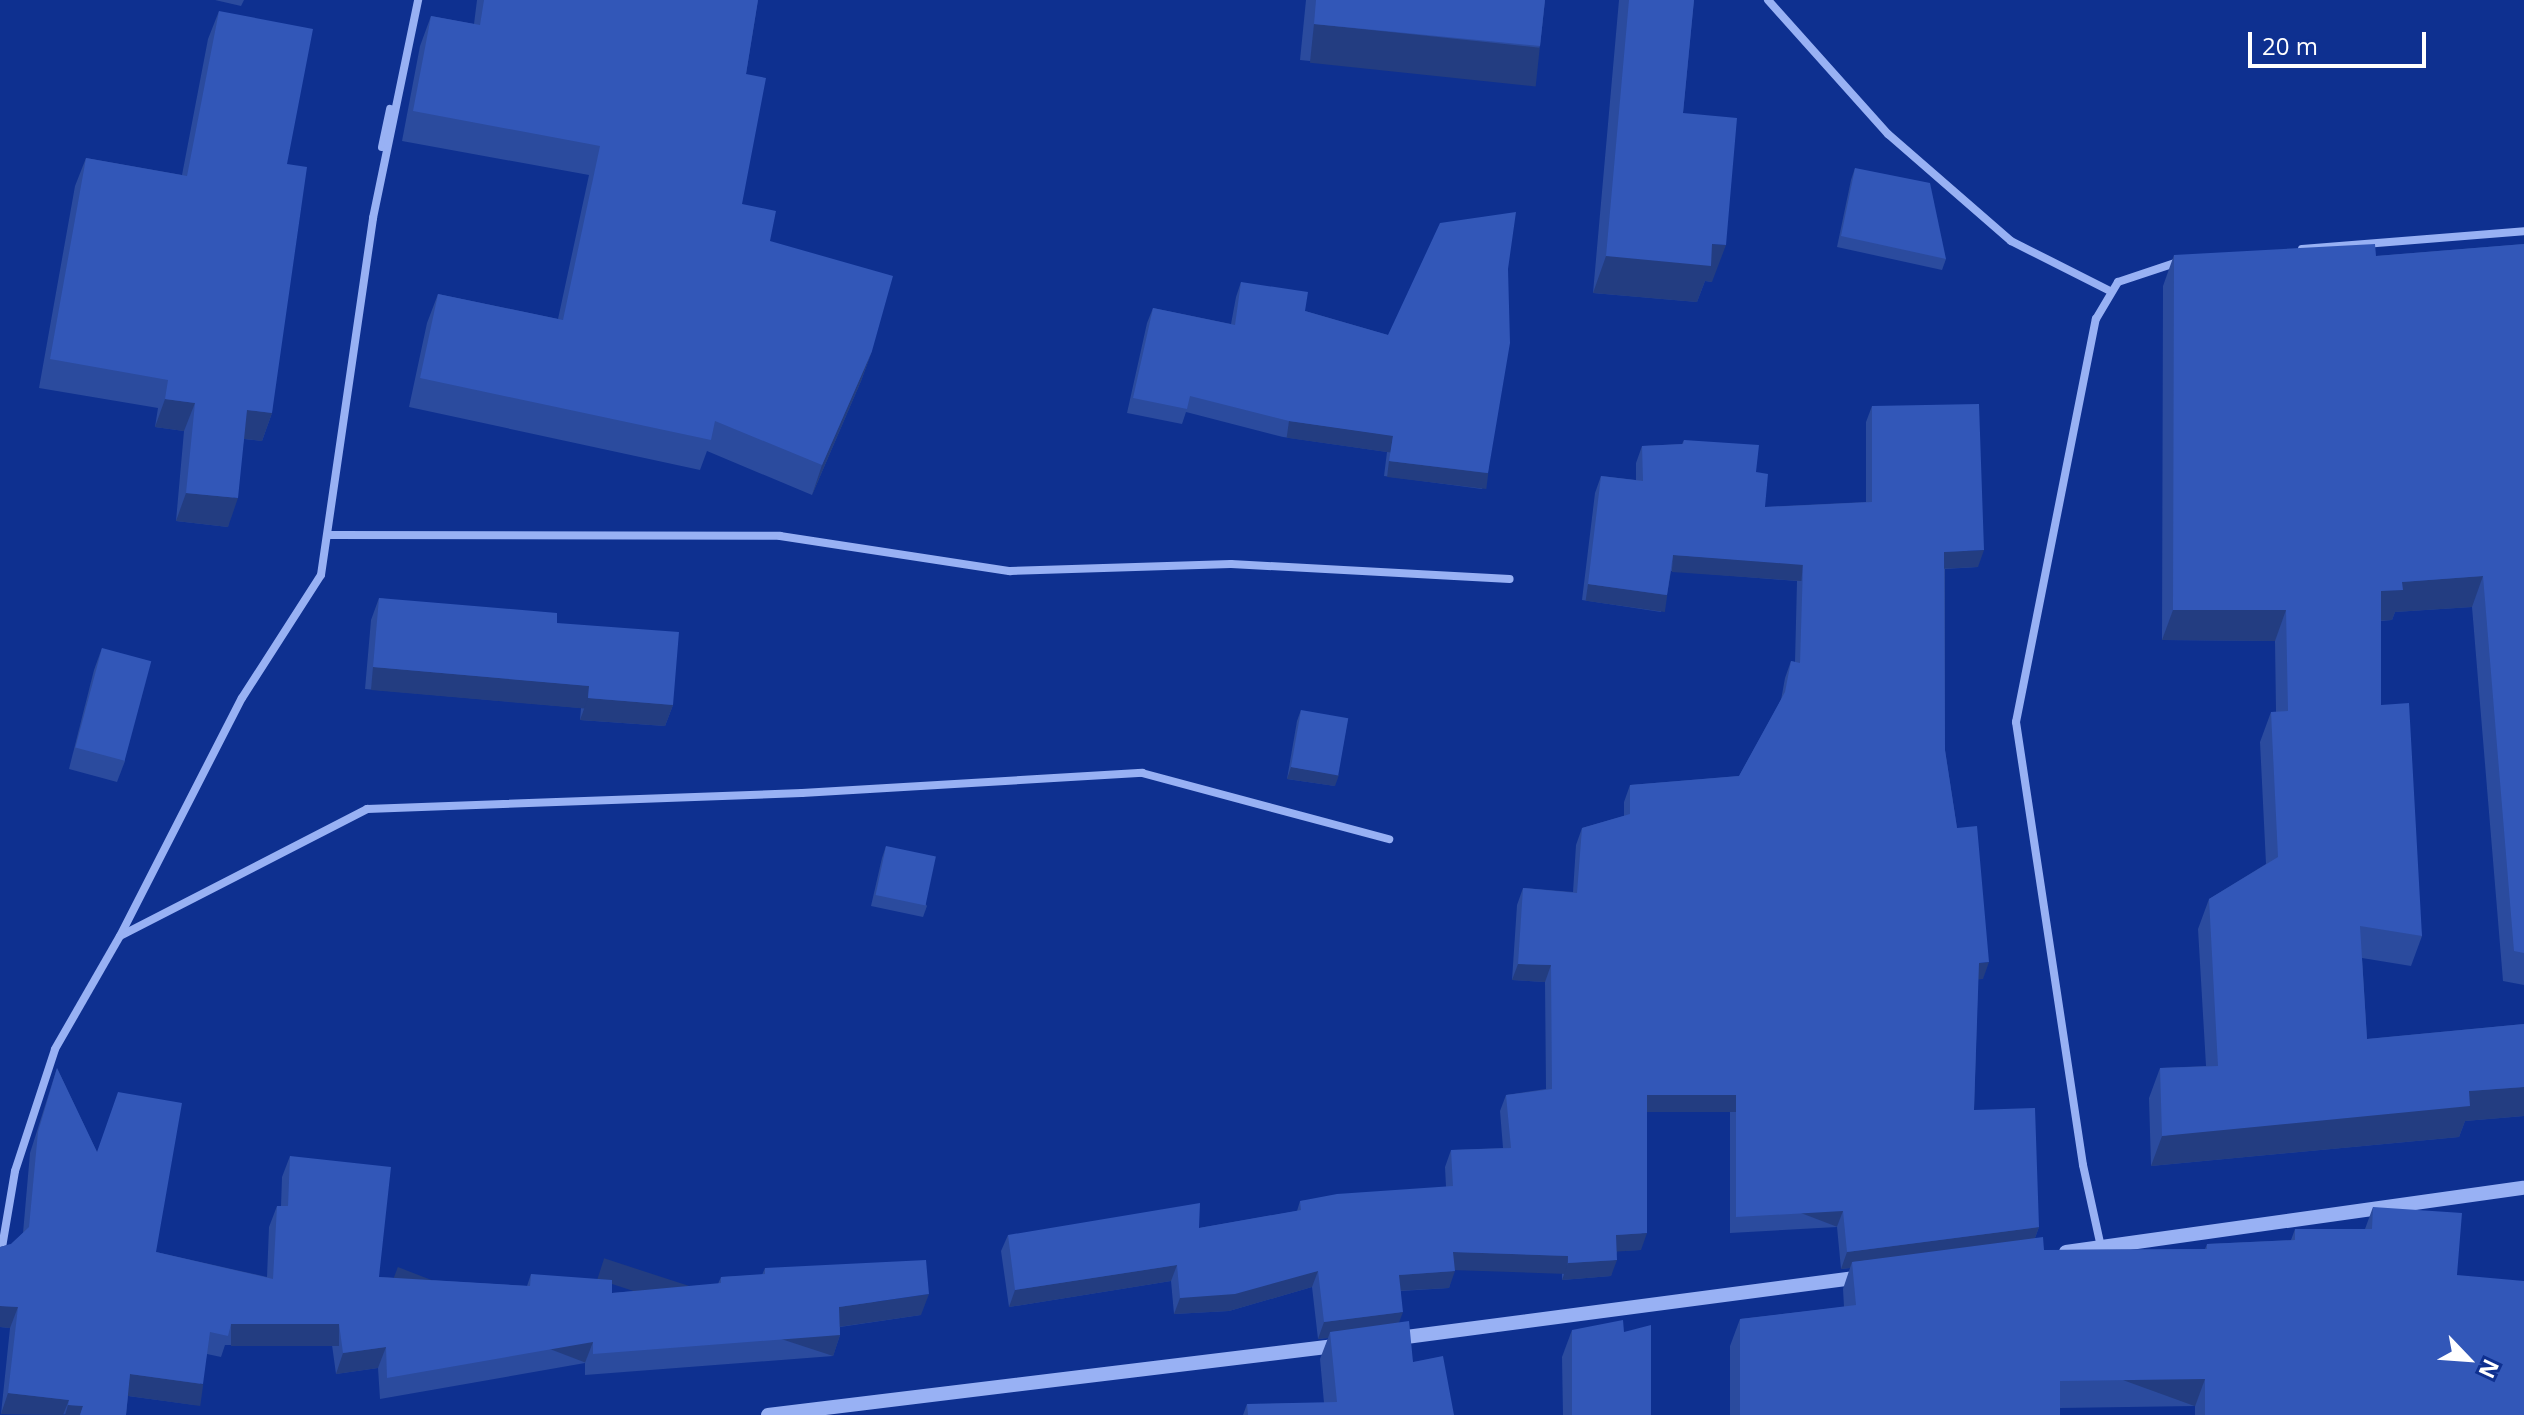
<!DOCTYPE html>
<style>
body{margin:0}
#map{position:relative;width:2524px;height:1415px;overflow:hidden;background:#0e3090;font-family:"Open Sans",sans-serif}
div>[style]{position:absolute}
.minor>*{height:8px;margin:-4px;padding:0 4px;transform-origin:4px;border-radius:4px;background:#98b1f4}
.tertiary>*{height:14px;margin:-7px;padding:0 7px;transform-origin:7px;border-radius:7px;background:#98b1f4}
.wall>*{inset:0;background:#2b4b9e}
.shaded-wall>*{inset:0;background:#233d81;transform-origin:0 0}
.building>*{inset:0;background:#3257b8;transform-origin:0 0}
span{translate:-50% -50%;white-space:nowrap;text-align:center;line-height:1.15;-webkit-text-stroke:6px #0e3090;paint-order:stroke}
.north{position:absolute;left:2428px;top:1319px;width:80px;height:80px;-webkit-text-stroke:6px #0e3090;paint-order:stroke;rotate:115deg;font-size:22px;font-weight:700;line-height:32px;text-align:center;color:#fff}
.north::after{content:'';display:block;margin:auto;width:28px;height:36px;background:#fff;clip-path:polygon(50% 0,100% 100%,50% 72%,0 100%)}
.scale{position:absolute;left:2248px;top:32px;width:178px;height:36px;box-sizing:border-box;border:4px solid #fff;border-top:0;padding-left:10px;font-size:24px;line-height:28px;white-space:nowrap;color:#fff;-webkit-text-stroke:6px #0e3090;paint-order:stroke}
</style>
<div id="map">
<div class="minor">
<div style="left:1768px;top:0;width:180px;rotate:48.2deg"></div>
<div style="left:1888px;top:134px;width:163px;rotate:41deg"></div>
<div style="left:2011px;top:241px;width:111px;rotate:26.8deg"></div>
<div style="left:382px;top:147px;width:39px;rotate:-78deg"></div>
<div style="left:2302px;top:249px;width:223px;rotate:-4.6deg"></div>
<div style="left:329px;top:535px;width:451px;rotate:0.1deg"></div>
<div style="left:780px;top:536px;width:233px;rotate:8.7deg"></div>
<div style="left:1010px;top:571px;width:221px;rotate:-1.8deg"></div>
<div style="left:1231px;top:564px;width:279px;rotate:3.1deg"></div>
<div style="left:122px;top:935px;width:276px;rotate:-27.2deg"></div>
<div style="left:367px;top:809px;width:435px;rotate:-2.1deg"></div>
<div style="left:802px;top:793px;width:341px;rotate:-3.4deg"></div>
<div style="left:1142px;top:773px;width:256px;rotate:15deg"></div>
<div style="left:2101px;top:1247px;width:84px;rotate:-102.4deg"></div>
<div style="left:2083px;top:1165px;width:448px;rotate:-98.6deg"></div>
<div style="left:2016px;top:722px;width:411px;rotate:-78.8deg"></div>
<div style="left:2096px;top:319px;width:43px;rotate:-59.3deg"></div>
<div style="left:2118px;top:282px;width:66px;rotate:-18.4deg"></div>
<div style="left:0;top:1259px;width:89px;rotate:-80.3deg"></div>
<div style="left:15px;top:1171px;width:128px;rotate:-71.8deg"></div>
<div style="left:55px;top:1049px;width:130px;rotate:-60.1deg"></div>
<div style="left:120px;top:936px;width:267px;rotate:-62.9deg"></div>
<div style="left:242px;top:698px;width:146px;rotate:-57.3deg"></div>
<div style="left:321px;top:575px;width:361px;rotate:-81.7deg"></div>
<div style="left:373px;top:218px;width:223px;rotate:-78.3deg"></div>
</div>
<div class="tertiary">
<div style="left:2066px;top:1252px;width:462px;rotate:-8deg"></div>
<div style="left:1391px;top:1339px;width:476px;rotate:-7.5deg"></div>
<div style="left:768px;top:1415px;width:579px;rotate:-6.94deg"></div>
</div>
<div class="wall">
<div style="clip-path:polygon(215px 0,244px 0,241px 6px)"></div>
<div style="clip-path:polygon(477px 0,758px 0,746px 74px,742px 204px,770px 241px,872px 351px,861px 381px,812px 495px,707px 451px,700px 470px,409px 407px,427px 323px,438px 294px,558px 319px,589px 175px,402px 141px,420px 46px,431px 16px,474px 24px)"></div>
<div style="clip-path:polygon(1306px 0,1545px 0,1540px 46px,1527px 83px,1300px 60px)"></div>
<div style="clip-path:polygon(1619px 0,1694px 0,1683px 113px,1712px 282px,1705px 281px,1697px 302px,1593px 293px)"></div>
<div style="clip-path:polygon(219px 11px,287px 164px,272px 413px,262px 441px,244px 439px,228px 527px,176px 521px,184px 431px,155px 427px,158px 408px,39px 388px,75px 186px,86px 158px,182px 175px,208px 39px)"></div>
<div style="clip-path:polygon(1855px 168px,1946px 259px,1942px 270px,1837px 247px,1851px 180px)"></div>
<div style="clip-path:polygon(2524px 244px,2524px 985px,2503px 981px,2472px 607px,2395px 612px,2392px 620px,2381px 621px,2381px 705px,2422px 936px,2411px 966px,2362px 958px,2367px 1039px,2524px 1024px,2524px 1116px,2465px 1121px,2459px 1137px,2151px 1166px,2149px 1098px,2160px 1068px,2206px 1066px,2198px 929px,2209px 899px,2266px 864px,2260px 742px,2271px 712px,2276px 712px,2275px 641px,2162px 640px,2163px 286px,2174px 255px,2376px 256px)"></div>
<div style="clip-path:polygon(1508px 269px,1488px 473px,1482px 489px,1384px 476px,1387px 452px,1283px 437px,1186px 412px,1182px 424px,1127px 413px,1147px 323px,1153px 308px,1231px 324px,1236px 297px,1241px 282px,1305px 311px,1388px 335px)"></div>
<div style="clip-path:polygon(1872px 406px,1978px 567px,1945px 569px,1945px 750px,1957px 828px,1983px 979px,1978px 979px,1974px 1110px,2039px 1227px,2035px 1238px,2044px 1250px,2205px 1249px,2207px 1244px,2291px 1240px,2295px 1229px,2365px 1229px,2373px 1207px,2457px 1275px,2524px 1415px,2195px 1415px,2195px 1406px,2060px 1408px,2060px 1415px,1730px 1415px,1730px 1346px,1740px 1319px,1844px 1307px,1843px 1289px,1850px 1268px,1841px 1269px,1837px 1227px,1730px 1233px,1730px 1111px,1647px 1111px,1641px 1250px,1617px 1251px,1611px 1276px,1562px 1280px,1562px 1273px,1454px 1269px,1449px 1288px,1401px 1291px,1399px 1323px,1413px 1362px,1454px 1415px,1243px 1415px,1247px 1404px,1324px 1403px,1320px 1359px,1328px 1338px,1318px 1339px,1312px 1287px,1229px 1311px,1174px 1314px,1171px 1281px,1009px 1307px,1001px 1251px,1008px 1235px,1199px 1228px,1297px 1211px,1300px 1201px,1446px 1187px,1445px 1167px,1451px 1150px,1503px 1148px,1500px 1111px,1506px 1095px,1546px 1089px,1545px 982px,1512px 980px,1517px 905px,1523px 888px,1573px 892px,1576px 845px,1582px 828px,1624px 816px,1624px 802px,1630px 785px,1739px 776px,1781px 700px,1785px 678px,1791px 661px,1795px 662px,1797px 581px,1671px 571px,1667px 595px,1661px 612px,1582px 600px,1595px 493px,1601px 476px,1636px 480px,1636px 463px,1642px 446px,1682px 444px,1684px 440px,1756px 472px,1765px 507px,1866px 502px,1866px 422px)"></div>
<div style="clip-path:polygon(379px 598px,557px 623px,673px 705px,665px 726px,580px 720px,581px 708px,365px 689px,371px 620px)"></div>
<div style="clip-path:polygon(102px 648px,125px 761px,117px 782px,69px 769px,94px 670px)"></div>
<div style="clip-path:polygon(1301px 710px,1335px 786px,1287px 779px,1297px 721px)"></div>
<div style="clip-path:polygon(886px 846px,927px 906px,923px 917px,871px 906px,882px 858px)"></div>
<div style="clip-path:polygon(57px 1068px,97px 1152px,156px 1252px,267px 1277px,269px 1227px,277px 1206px,281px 1206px,282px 1177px,290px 1156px,379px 1277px,527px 1286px,531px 1274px,612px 1293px,718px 1284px,721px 1277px,762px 1275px,765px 1268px,921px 1315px,840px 1327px,840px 1335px,833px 1356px,585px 1375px,585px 1363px,380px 1399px,378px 1368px,336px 1374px,332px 1345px,225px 1345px,221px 1357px,207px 1354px,195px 1405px,128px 1396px,126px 1415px,1px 1414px,10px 1328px,0 1327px,0 1247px,11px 1244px,23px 1233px,30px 1153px)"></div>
<div style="clip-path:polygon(1572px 1330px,1624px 1332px,1651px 1415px,1563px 1415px,1562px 1357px)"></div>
</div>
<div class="shaded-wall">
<div style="left:1314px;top:24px;width:227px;height:39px;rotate:6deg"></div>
<div style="clip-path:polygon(1712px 244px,1726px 245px,1712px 282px,1705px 281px,1697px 302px,1593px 293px,1606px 256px)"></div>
<div style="clip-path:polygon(872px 351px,861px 381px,812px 495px,822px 465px)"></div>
<div style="clip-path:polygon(165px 399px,195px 403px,184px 431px,155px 427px)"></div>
<div style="clip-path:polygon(247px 410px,272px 413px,262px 441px,237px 438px)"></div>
<div style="left:1289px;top:421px;width:105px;height:17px;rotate:8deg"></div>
<div style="left:1389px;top:461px;width:100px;height:16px;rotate:7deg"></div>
<div style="clip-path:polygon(186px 493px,238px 498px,228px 527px,176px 521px)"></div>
<div style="clip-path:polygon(1984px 550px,1978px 567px,1938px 569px,1944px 552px)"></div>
<div style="left:1673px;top:555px;width:130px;height:17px;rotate:4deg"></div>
<div style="clip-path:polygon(2483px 576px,2472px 607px,2395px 612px,2392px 620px,2370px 621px,2381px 591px,2402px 582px)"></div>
<div style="left:1588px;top:584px;width:80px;height:17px;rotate:8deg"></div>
<div style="clip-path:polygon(2173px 610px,2286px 610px,2275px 641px,2162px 640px)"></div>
<div style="left:373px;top:667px;width:217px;height:23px;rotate:5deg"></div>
<div style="clip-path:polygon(588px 698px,673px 705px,665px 726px,580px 720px)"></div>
<div style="clip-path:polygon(1291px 767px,1339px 775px,1335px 786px,1287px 779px)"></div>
<div style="clip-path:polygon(1989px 962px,1983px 979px,1973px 980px,1979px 963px)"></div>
<div style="clip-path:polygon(1518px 964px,1551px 965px,1545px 982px,1512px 980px)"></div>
<div style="clip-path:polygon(2524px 1087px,2524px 1116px,2465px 1121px,2459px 1137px,2151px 1166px,2162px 1136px,2469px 1091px)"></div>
<div style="left:1647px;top:1095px;width:89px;height:17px"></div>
<div style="left:1843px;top:1211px;width:17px;height:107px;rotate:111deg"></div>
<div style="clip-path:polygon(2039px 1227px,2033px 1243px,1852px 1262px,1850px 1268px,1841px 1269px,1847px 1252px)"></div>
<div style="clip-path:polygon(1647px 1233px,1641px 1250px,1610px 1252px,1616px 1235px)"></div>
<div style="left:1453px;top:1252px;width:115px;height:18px;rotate:2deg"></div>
<div style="clip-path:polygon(1617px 1260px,1611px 1276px,1562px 1280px,1568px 1263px)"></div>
<div style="clip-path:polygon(1177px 1265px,1171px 1281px,1009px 1307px,1015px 1290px)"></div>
<div style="clip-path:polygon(1318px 1271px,1312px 1287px,1229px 1311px,1174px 1314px,1180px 1298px)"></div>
<div style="clip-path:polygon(1455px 1271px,1449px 1288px,1393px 1291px,1399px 1275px)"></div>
<div style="clip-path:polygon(929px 1294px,921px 1315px,831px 1328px,839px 1307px)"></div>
<div style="clip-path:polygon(0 1306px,18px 1307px,10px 1328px,0 1327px)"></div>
<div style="clip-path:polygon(1403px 1312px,1397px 1328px,1330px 1332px,1328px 1338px,1318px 1339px,1324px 1322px)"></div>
<div style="left:231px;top:1324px;width:108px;height:22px"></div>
<div style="left:840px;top:1335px;width:22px;height:248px;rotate:108deg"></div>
<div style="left:593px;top:1342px;width:22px;height:209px;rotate:111deg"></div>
<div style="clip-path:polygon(386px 1347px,378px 1368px,336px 1374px,343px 1353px)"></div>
<div style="left:130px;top:1374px;width:74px;height:22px;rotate:8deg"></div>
<div style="left:2205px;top:1379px;width:29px;height:145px;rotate:110deg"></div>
<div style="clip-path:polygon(8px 1393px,69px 1400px,63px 1415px,1px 1414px)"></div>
<div style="clip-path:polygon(68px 1405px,83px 1406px,80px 1415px,65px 1415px)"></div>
</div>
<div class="building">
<div style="clip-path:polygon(484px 0,758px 0,746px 74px,766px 78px,742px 204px,776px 211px,770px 241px,893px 276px,872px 351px,822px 465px,715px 421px,711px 440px,420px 378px,438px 294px,563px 320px,600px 146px,413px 111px,431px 16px,480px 25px)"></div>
<div style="clip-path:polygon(1316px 0,1545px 0,1540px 46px,1314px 24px)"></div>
<div style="clip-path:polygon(1629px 0,1694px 0,1683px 113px,1737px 118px,1726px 245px,1712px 244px,1711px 266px,1606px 256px)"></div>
<div style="clip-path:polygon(219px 11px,313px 29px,287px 164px,307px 167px,272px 413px,247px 410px,238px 498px,186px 493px,195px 403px,165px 399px,168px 380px,50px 359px,86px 158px,187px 176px)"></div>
<div style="clip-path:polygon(1855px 168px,1930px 183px,1946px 259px,1841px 236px)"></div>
<div style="clip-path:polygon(1516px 212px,1508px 269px,1510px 343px,1488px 473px,1389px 461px,1393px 436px,1289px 421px,1190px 396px,1187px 409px,1133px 398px,1153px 308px,1235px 325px,1241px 282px,1308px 292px,1305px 311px,1388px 335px,1440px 223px)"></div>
<div style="clip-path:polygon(2375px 244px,2376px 256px,2524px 244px,2524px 953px,2514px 951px,2483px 576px,2402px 582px,2403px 590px,2381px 591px,2381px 705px,2409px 703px,2422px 936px,2360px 926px,2367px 1039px,2524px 1024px,2524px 1087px,2469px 1091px,2470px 1106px,2162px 1136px,2160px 1068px,2218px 1066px,2209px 899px,2278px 857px,2271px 712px,2288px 711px,2286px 610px,2173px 610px,2174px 255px)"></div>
<div style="clip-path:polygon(1979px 404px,1984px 550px,1944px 552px,1945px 750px,1957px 828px,1977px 826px,1989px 962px,1979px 963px,1974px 1110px,2035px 1108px,2039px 1227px,1847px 1252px,1843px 1211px,1736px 1217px,1736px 1095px,1647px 1095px,1647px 1233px,1616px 1235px,1617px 1260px,1568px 1263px,1568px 1256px,1453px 1252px,1455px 1271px,1399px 1275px,1403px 1312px,1324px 1322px,1318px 1271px,1235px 1294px,1180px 1298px,1177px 1265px,1015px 1290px,1008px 1235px,1200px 1203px,1199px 1228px,1301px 1210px,1300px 1201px,1337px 1194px,1453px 1186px,1451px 1150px,1511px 1148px,1506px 1095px,1552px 1089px,1551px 965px,1518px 964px,1523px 888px,1577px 893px,1582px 828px,1630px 814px,1630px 785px,1739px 776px,1785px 692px,1791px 661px,1800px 663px,1803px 565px,1673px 555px,1667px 595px,1588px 584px,1601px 476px,1643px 481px,1642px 446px,1683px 444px,1684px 440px,1759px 445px,1756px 472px,1768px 474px,1765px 507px,1872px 502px,1872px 406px)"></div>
<div style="clip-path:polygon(379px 598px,557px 613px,557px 623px,679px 632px,673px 705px,588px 698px,589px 686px,373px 667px)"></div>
<div style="left:102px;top:648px;width:51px;height:103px;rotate:15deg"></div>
<div style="left:1301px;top:710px;width:48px;height:58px;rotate:10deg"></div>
<div style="left:886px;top:846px;width:51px;height:50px;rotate:12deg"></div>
<div style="clip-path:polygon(57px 1068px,97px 1152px,118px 1092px,182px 1103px,156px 1252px,273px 1279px,277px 1206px,288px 1206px,290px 1156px,391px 1167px,379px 1277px,530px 1286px,531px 1274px,612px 1280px,612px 1293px,721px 1283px,721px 1277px,765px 1274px,765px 1268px,926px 1260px,929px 1294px,839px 1307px,840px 1335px,593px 1354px,593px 1342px,387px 1378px,386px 1347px,343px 1353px,339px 1324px,231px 1324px,228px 1336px,210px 1332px,203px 1384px,130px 1374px,126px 1415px,80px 1415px,83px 1406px,68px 1405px,69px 1400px,8px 1393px,18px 1307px,0 1306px,0 1247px,11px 1244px,29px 1227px,38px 1132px)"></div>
<div style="clip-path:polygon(2373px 1207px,2462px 1213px,2457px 1275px,2524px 1281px,2524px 1415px,2205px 1415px,2205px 1379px,2060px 1381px,2060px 1415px,1740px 1415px,1740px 1319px,1856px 1305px,1852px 1262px,2043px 1237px,2044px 1250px,2207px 1249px,2207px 1244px,2295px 1240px,2295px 1229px,2372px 1229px)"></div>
<div style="clip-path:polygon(1623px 1320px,1624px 1332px,1651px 1325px,1651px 1415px,1572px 1415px,1572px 1330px)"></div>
<div style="clip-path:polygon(1409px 1321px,1413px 1362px,1443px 1356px,1454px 1415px,1248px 1415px,1247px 1404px,1337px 1402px,1330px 1332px)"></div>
</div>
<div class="north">N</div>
<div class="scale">20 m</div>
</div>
